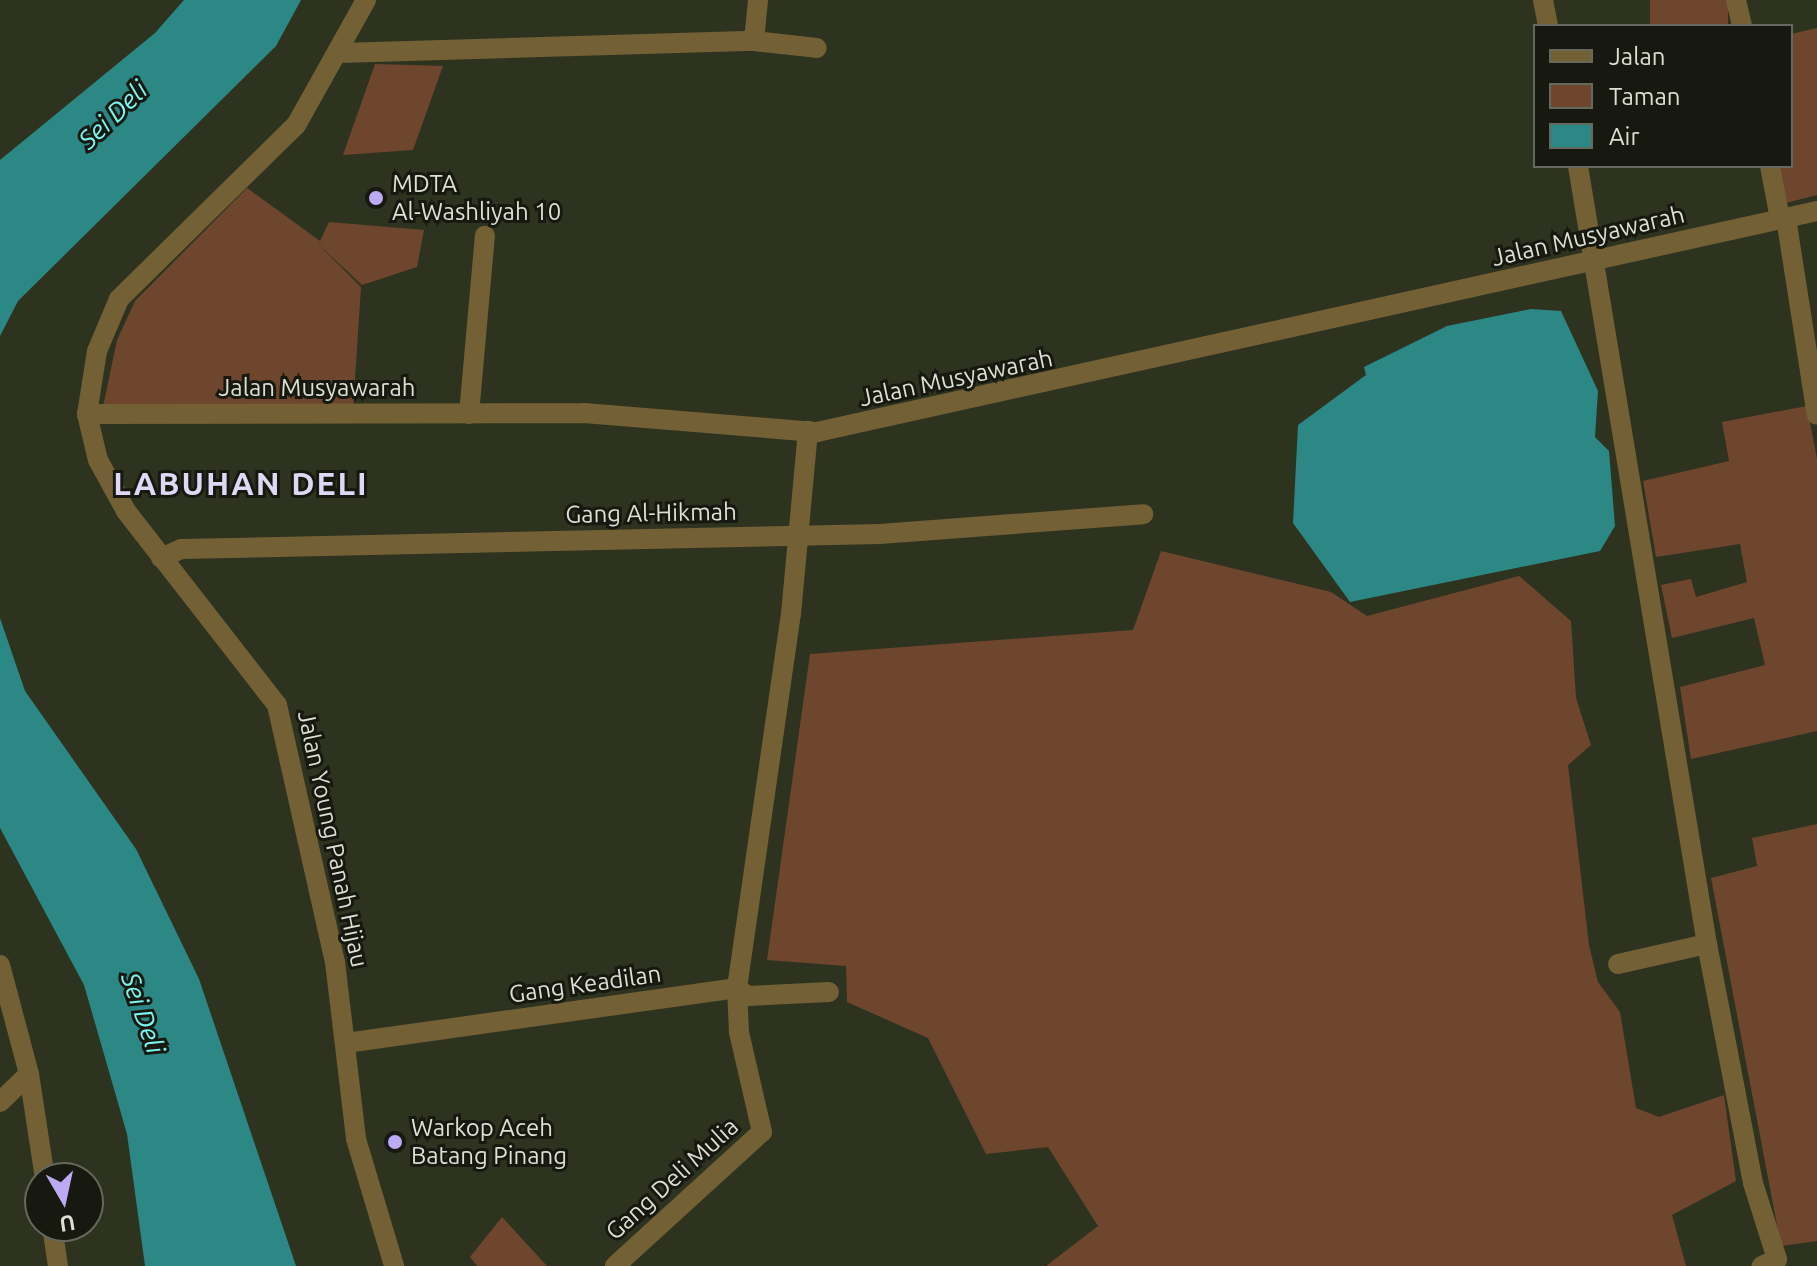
<!DOCTYPE html>
<style>
body{margin:0}
#map{position:relative;width:1817px;height:1266px;overflow:hidden;background:#2e3320;font-family:Ubuntu,sans-serif}
div>[style]{position:absolute}
.green>*{inset:0;background:#6e462d;transform-origin:0 0}
.water>*{inset:0;background:#2b8884}
.minor>*{height:20px;margin:-10px;padding:0 10px;transform-origin:10px;border-radius:10px;background:#736035}
.tertiary>*{height:20px;margin:-10px;padding:0 10px;transform-origin:10px;border-radius:10px;background:#736035}
.dots>*{width:22px;height:22px;translate:-50% -50%;box-sizing:border-box;border:4px solid #171911;border-radius:50%}
span{translate:-50% -50%;white-space:nowrap;text-align:center;line-height:1.15;-webkit-text-stroke:6px #171911;paint-order:stroke}
.poi-label{font-size:24px;color:#dcdfd4}
.left{translate:0 -50%;text-align:left}
.street-label{font-size:24px;color:#dcdfd4}
.water-label{font-size:26px;color:#78f8f2;font-style:italic}
.district-label{font-size:32px;color:#ded8f5;font-weight:700;letter-spacing:2px}
.legend{position:absolute;left:1533px;top:24px;width:260px;height:144px;box-sizing:border-box;background:#171911;border:2px solid #66685f;margin:0;padding:10px 14px;list-style:none;font-size:24px;color:#dcdfd4}
.legend li{display:flex;align-items:center;gap:16px;height:40px}
.legend b{width:40px;border:2px solid #66685f}
.north{position:absolute;left:24px;top:1162px;width:80px;height:80px;box-sizing:border-box;background:#171911;border:2px solid #66685f;border-radius:50%;rotate:171deg;font-size:22px;font-weight:700;line-height:32px;text-align:center;color:#dcdfd4}
.north::after{content:'';display:block;margin:auto;width:28px;height:36px;background:#bcaaf5;clip-path:polygon(50% 0,100% 100%,50% 72%,0 100%)}
</style>
<div id="map">
<div class="green">
<div style="left:1650px;top:0;width:78px;height:26px"></div>
<div style="clip-path:polygon(1817px 28px,1817px 195px,1786px 203px,1778px 166px,1791px 166px,1791px 34px)"></div>
<div style="clip-path:polygon(375px 64px,443px 66px,413px 150px,343px 155px)"></div>
<div style="clip-path:polygon(247px 188px,320px 241px,329px 222px,424px 230px,417px 267px,362px 285px,318px 244px,361px 287px,353px 409px,103px 407px,117px 340px,135px 301px)"></div>
<div style="clip-path:polygon(1807px 406px,1817px 459px,1817px 731px,1691px 759px,1680px 687px,1765px 665px,1754px 618px,1672px 638px,1661px 585px,1691px 579px,1696px 597px,1747px 582px,1740px 544px,1656px 557px,1643px 481px,1729px 461px,1722px 422px)"></div>
<div style="clip-path:polygon(1161px 551px,1331px 592px,1367px 616px,1519px 576px,1571px 621px,1576px 698px,1591px 745px,1568px 765px,1589px 945px,1598px 982px,1620px 1012px,1636px 1108px,1659px 1117px,1724px 1095px,1736px 1181px,1672px 1215px,1686px 1266px,1046px 1266px,1098px 1226px,1048px 1147px,986px 1154px,928px 1038px,847px 1002px,846px 966px,767px 960px,810px 654px,1133px 630px)"></div>
<div style="clip-path:polygon(1817px 824px,1817px 1241px,1781px 1246px,1711px 878px,1757px 866px,1752px 838px)"></div>
<div style="clip-path:polygon(502px 1217px,547px 1266px,477px 1266px,470px 1257px)"></div>
</div>
<div class="water">
<div style="clip-path:polygon(184px 0,301px 0,276px 46px,18px 301px,0 336px,0 160px,155px 33px)"></div>
<div style="clip-path:polygon(1531px 309px,1561px 311px,1598px 391px,1595px 437px,1609px 451px,1615px 526px,1600px 551px,1350px 602px,1293px 523px,1298px 425px,1366px 375px,1364px 367px,1447px 326px)"></div>
<div style="clip-path:polygon(0 618px,25px 691px,136px 849px,199px 979px,296px 1266px,145px 1266px,127px 1134px,84px 985px,0 828px)"></div>
</div>
<div class="minor">
<div style="left:1543px;top:0;width:26px;rotate:79deg"></div>
<div style="left:1736px;top:0;width:27px;rotate:77deg"></div>
<div style="left:754px;top:41px;width:41px;rotate:-84.4deg"></div>
<div style="left:340px;top:53px;width:414px;rotate:-1.7deg"></div>
<div style="left:754px;top:41px;width:63px;rotate:6.3deg"></div>
<div style="left:1578px;top:166px;width:789px;rotate:80.59deg"></div>
<div style="left:1707px;top:944px;width:243px;rotate:79.1deg"></div>
<div style="left:1753px;top:1183px;width:80px;rotate:72.5deg"></div>
<div style="left:1777px;top:1259px;width:17px;rotate:155deg"></div>
<div style="left:1770px;top:166px;width:54px;rotate:79.3deg"></div>
<div style="left:1786px;top:218px;width:199px;rotate:81.1deg"></div>
<div style="left:87px;top:414px;width:497px;rotate:-0.1deg"></div>
<div style="left:584px;top:413px;width:234px;rotate:4.7deg"></div>
<div style="left:817px;top:432px;width:1024px;rotate:-12.46deg"></div>
<div style="left:469px;top:414px;width:179px;rotate:-84.9deg"></div>
<div style="left:161px;top:558px;width:22px;rotate:-24deg"></div>
<div style="left:181px;top:549px;width:699px;rotate:-1.23deg"></div>
<div style="left:880px;top:534px;width:264px;rotate:-4.3deg"></div>
<div style="left:1618px;top:964px;width:91px;rotate:-12.7deg"></div>
<div style="left:0;top:965px;width:113px;rotate:75.1deg"></div>
<div style="left:29px;top:1074px;width:105px;rotate:81.3deg"></div>
<div style="left:346px;top:1043px;width:395px;rotate:-8deg"></div>
<div style="left:737px;top:988px;width:14px;rotate:36deg"></div>
<div style="left:748px;top:996px;width:81px;rotate:-2.8deg"></div>
<div style="left:0;top:1102px;width:40px;rotate:-44deg"></div>
<div style="left:52px;top:1226px;width:40px;rotate:81.5deg"></div>
<div style="left:615px;top:1266px;width:199px;rotate:-42.4deg"></div>
<div style="left:762px;top:1132px;width:103px;rotate:-103deg"></div>
<div style="left:739px;top:1032px;width:44px;rotate:-92.6deg"></div>
<div style="left:737px;top:988px;width:378px;rotate:-81.8deg"></div>
<div style="left:791px;top:614px;width:184px;rotate:-84.7deg"></div>
</div>
<div class="tertiary">
<div style="left:366px;top:0;width:143px;rotate:119.2deg"></div>
<div style="left:296px;top:125px;width:248px;rotate:135.5deg"></div>
<div style="left:119px;top:299px;width:56px;rotate:112.9deg"></div>
<div style="left:97px;top:351px;width:64px;rotate:99deg"></div>
<div style="left:87px;top:414px;width:47px;rotate:76.6deg"></div>
<div style="left:98px;top:460px;width:58px;rotate:61.2deg"></div>
<div style="left:126px;top:511px;width:246px;rotate:52.1deg"></div>
<div style="left:277px;top:705px;width:263px;rotate:77.3deg"></div>
<div style="left:335px;top:962px;width:178px;rotate:83.2deg"></div>
<div style="left:356px;top:1139px;width:133px;rotate:73.3deg"></div>
</div>
<div class="dots">
<div style="left:376px;top:198px;background:#bcaaf5"></div>
<div style="left:395px;top:1142px;background:#bcaaf5"></div>
</div>
<div class="poi-label">
<span class="left" style="left:392px;top:198px">MDTA<br>Al-Washliyah 10</span>
<span class="left" style="left:411px;top:1142px">Warkop Aceh<br>Batang Pinang</span>
</div>
<div class="street-label">
<span style="left:1588px;top:236px;rotate:-13deg">Jalan Musyawarah</span>
<span style="left:956px;top:378px;rotate:-12deg">Jalan Musyawarah</span>
<span style="left:317px;top:388px">Jalan Musyawarah</span>
<span style="left:651px;top:513px;rotate:-1deg">Gang Al-Hikmah</span>
<span style="left:333px;top:839px;rotate:78deg">Jalan Young Panah Hijau</span>
<span style="left:585px;top:984px;rotate:-8deg">Gang Keadilan</span>
<span style="left:672px;top:1179px;rotate:-42deg">Gang Deli Mulia</span>
</div>
<div class="water-label">
<span style="left:113px;top:115px;rotate:-44deg">Sei Deli</span>
<span style="left:143px;top:1013px;rotate:71deg">Sei Deli</span>
</div>
<div class="district-label">
<span style="left:241px;top:483px">LABUHAN DELI</span>
</div>
<ul class="legend">
<li><b style="height:10px;background:#736035"></b>Jalan</li>
<li><b style="height:22px;background:#6e462d"></b>Taman</li>
<li><b style="height:22px;background:#2b8884"></b>Air</li>
</ul>
<div class="north">U</div>
</div>
